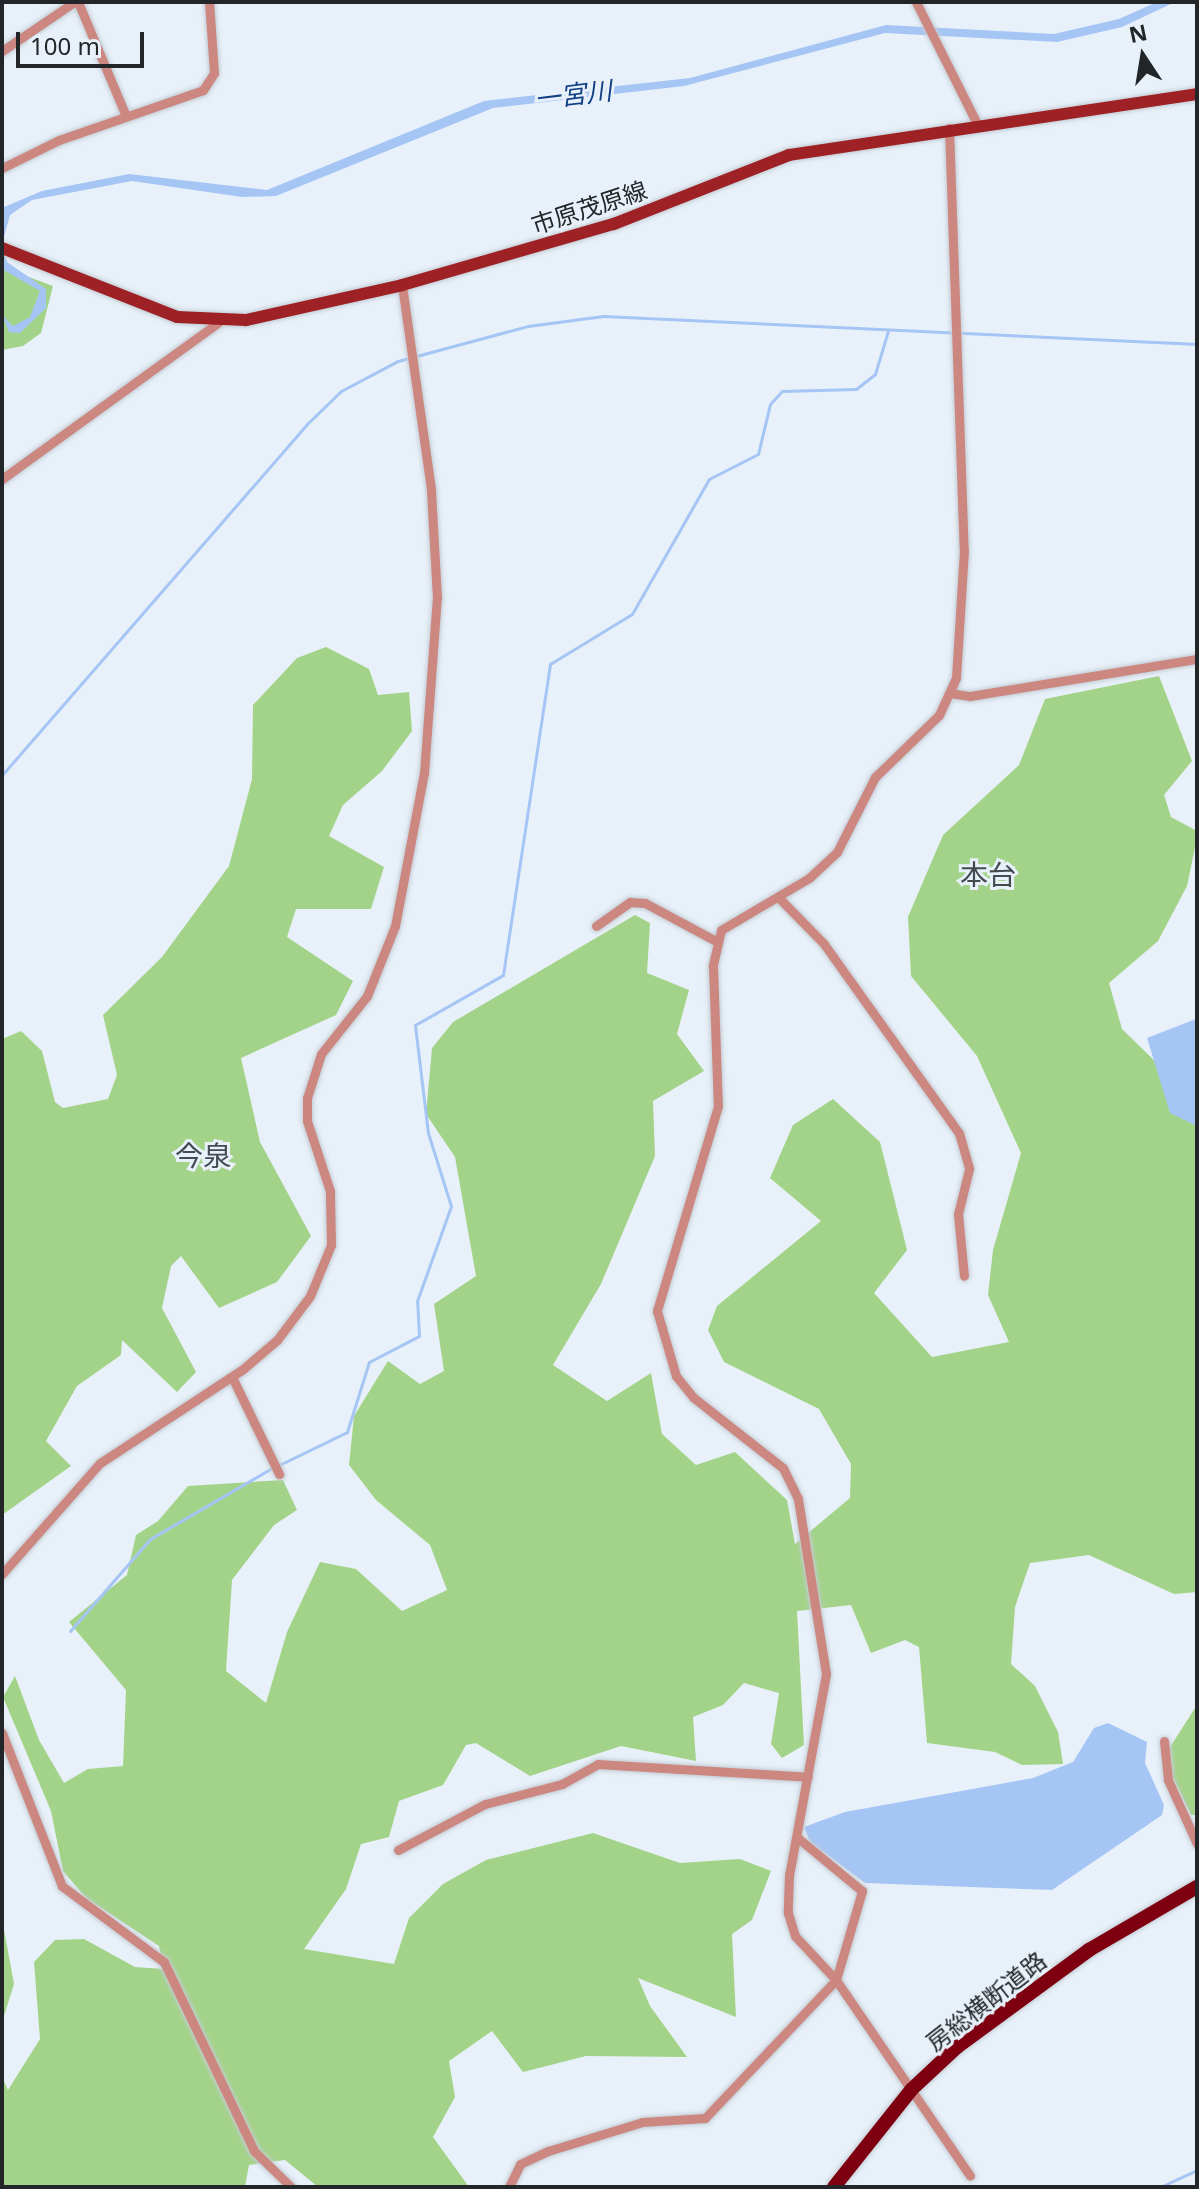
<!DOCTYPE html>
<meta charset="utf-8">
<style>
body{margin:0}
#map{position:relative;width:1199px;height:2189px;overflow:hidden;background:#e8f1f9;font-family:"Noto Sans","Noto Sans JP",sans-serif}
div>[style]{position:absolute}
.green>*{inset:0;background:#a3d388}
.water>*{inset:0;background:#a5c5f5}
.stream>*{height:3px;margin:-1.5px;padding:0 1.5px;transform-origin:1.5px;border-radius:1.5px;background:#a5c5f5}
.roads{filter:drop-shadow(0 0 2px #c4ccd4) drop-shadow(0 0 2px #c4ccd4)}
.minor>*{height:9px;margin:-4.5px;padding:0 4.5px;transform-origin:4.5px;border-radius:4.5px;background:#cc8781}
.major>*{height:12px;margin:-6px;padding:0 6px;transform-origin:6px;border-radius:6px;background:#9e2125}
.highway>*{height:14px;margin:-7px;padding:0 7px;transform-origin:7px;border-radius:7px;background:#7e0010}
span{translate:-50% -50%;white-space:nowrap;text-align:center;line-height:1.15;-webkit-text-stroke:6px #e8f1f9;paint-order:stroke}
.street-label{font-size:24px;color:#222629}
.water-label{font-size:26px;color:#114085;font-style:italic}
.quarter-label{font-size:28px;color:#434b51}
.frame{position:absolute;inset:0;border:4px solid #222629;pointer-events:none}
.north{position:absolute;left:1103px;top:16px;width:80px;height:80px;-webkit-text-stroke:6px #e8f1f9;paint-order:stroke;rotate:348deg;font-size:22px;font-weight:700;line-height:32px;text-align:center;color:#222629}
.north::after{content:'';display:block;margin:auto;width:28px;height:36px;background:#222629;clip-path:polygon(50% 0,100% 100%,50% 72%,0 100%)}
.scale{position:absolute;left:16px;top:32px;width:128px;height:36px;box-sizing:border-box;border:4px solid #222629;border-top:0;padding-left:10px;font-size:24px;line-height:28px;white-space:nowrap;color:#222629;-webkit-text-stroke:6px #e8f1f9;paint-order:stroke}
</style>
<div id="map">
<div class="green">
<div style="clip-path:polygon(2px 267px,53px 286px,41px 333px,23px 346px,2px 350px)"></div>
<div style="clip-path:polygon(326px 647px,369px 669px,378px 695px,409px 692px,412px 731px,382px 771px,343px 805px,329px 836px,384px 867px,371px 909px,296px 909px,287px 937px,353px 981px,336px 1015px,241px 1058px,260px 1142px,311px 1236px,277px 1282px,219px 1308px,181px 1256px,171px 1266px,162px 1308px,196px 1372px,177px 1392px,122px 1340px,121px 1355px,77px 1386px,46px 1441px,71px 1466px,2px 1515px,2px 1039px,21px 1031px,42px 1051px,55px 1102px,63px 1108px,108px 1099px,117px 1075px,103px 1015px,162px 957px,229px 866px,252px 779px,253px 705px,297px 658px)"></div>
<div style="clip-path:polygon(1159px 676px,1192px 761px,1164px 795px,1171px 817px,1197px 831px,1197px 838px,1187px 886px,1158px 941px,1109px 983px,1122px 1029px,1158px 1064px,1170px 1112px,1197px 1126px,1197px 1592px,1174px 1594px,1089px 1555px,1030px 1563px,1015px 1607px,1011px 1664px,1035px 1686px,1058px 1732px,1063px 1764px,1022px 1765px,995px 1752px,927px 1743px,919px 1647px,905px 1640px,871px 1653px,851px 1605px,797px 1611px,804px 1745px,782px 1758px,771px 1744px,779px 1693px,744px 1683px,723px 1705px,693px 1717px,696px 1761px,621px 1746px,530px 1776px,476px 1743px,466px 1745px,443px 1785px,399px 1801px,389px 1837px,361px 1844px,346px 1889px,304px 1949px,394px 1964px,409px 1918px,443px 1884px,486px 1860px,593px 1833px,680px 1863px,740px 1859px,771px 1871px,752px 1920px,732px 1934px,736px 2017px,638px 1978px,650px 2006px,687px 2057px,586px 2056px,523px 2072px,492px 2031px,449px 2061px,455px 2097px,433px 2137px,469px 2187px,318px 2187px,285px 2160px,249px 2165px,245px 2187px,2px 2187px,2px 2077px,8px 2090px,40px 2039px,34px 1962px,55px 1940px,84px 1939px,135px 1967px,163px 1969px,159px 1946px,86px 1898px,63px 1871px,51px 1811px,3px 1697px,15px 1676px,39px 1740px,64px 1783px,88px 1769px,123px 1766px,126px 1690px,69px 1622px,127px 1575px,136px 1535px,158px 1521px,188px 1486px,283px 1480px,297px 1510px,274px 1525px,232px 1580px,226px 1671px,266px 1703px,287px 1632px,320px 1562px,356px 1569px,402px 1611px,447px 1590px,430px 1545px,376px 1500px,349px 1465px,354px 1416px,388px 1361px,420px 1384px,444px 1371px,434px 1304px,476px 1276px,455px 1157px,426px 1114px,432px 1048px,453px 1022px,635px 915px,650px 923px,647px 973px,689px 990px,677px 1034px,704px 1071px,653px 1101px,655px 1156px,601px 1284px,553px 1365px,607px 1401px,651px 1373px,662px 1434px,696px 1465px,735px 1452px,787px 1500px,795px 1544px,850px 1498px,851px 1464px,819px 1409px,724px 1362px,708px 1330px,717px 1306px,821px 1221px,770px 1178px,793px 1125px,833px 1099px,880px 1142px,907px 1250px,874px 1293px,932px 1357px,1009px 1342px,988px 1295px,993px 1250px,1021px 1153px,977px 1056px,911px 976px,908px 917px,943px 835px,1019px 765px,1045px 699px)"></div>
<div style="clip-path:polygon(1197px 1705px,1197px 1815px,1191px 1815px,1173px 1778px,1170px 1747px)"></div>
<div style="clip-path:polygon(2px 1919px,14px 1984px,2px 2022px)"></div>
</div>
<div class="water">
<div style="clip-path:polygon(1157px 2px,1175px 2px,1122px 27px,1057px 42px,885px 33px,684px 86px,493px 108px,276px 196px,242px 197px,132px 181px,32px 200px,10px 215px,2px 244px,4px 207px,42px 191px,129px 174px,267px 190px,484px 101px,690px 78px,886px 25px,1054px 34px,1119px 19px)"></div>
<div style="clip-path:polygon(2px 245px,7px 262px,46px 289px,46px 308px,20px 333px,9px 332px,2px 315px,13px 326px,30px 317px,40px 291px,2px 269px)"></div>
<div style="clip-path:polygon(1196px 1019px,1197px 1022px,1197px 1126px,1170px 1113px,1147px 1038px)"></div>
<div style="clip-path:polygon(1108px 1723px,1147px 1742px,1145px 1763px,1164px 1805px,1162px 1815px,1052px 1890px,865px 1883px,810px 1842px,804px 1827px,845px 1812px,1033px 1778px,1073px 1762px,1094px 1728px)"></div>
</div>
<div class="stream">
<div style="left:2px;top:775px;width:465px;rotate:-49deg"></div>
<div style="left:307px;top:424px;width:47px;rotate:-44.1deg"></div>
<div style="left:341px;top:391px;width:64px;rotate:-27.8deg"></div>
<div style="left:398px;top:361px;width:135px;rotate:-15.1deg"></div>
<div style="left:528px;top:326px;width:76px;rotate:-7.6deg"></div>
<div style="left:603px;top:316px;width:595px;rotate:2.7deg"></div>
<div style="left:279px;top:1465px;width:76px;rotate:-25.9deg"></div>
<div style="left:347px;top:1432px;width:73px;rotate:-72.6deg"></div>
<div style="left:369px;top:1362px;width:56px;rotate:-27.5deg"></div>
<div style="left:419px;top:1336px;width:35px;rotate:-93deg"></div>
<div style="left:417px;top:1301px;width:101px;rotate:-70.3deg"></div>
<div style="left:451px;top:1206px;width:77px;rotate:-107.5deg"></div>
<div style="left:428px;top:1133px;width:109px;rotate:-96.9deg"></div>
<div style="left:415px;top:1025px;width:101px;rotate:-29.6deg"></div>
<div style="left:503px;top:975px;width:315px;rotate:-81.4deg"></div>
<div style="left:550px;top:664px;width:96px;rotate:-31.4deg"></div>
<div style="left:632px;top:614px;width:155px;rotate:-60.3deg"></div>
<div style="left:709px;top:479px;width:55px;rotate:-27deg"></div>
<div style="left:758px;top:454px;width:51px;rotate:-76.5deg"></div>
<div style="left:770px;top:404px;width:18px;rotate:-47deg"></div>
<div style="left:782px;top:391px;width:74px;rotate:-1.5deg"></div>
<div style="left:856px;top:389px;width:24px;rotate:-38deg"></div>
<div style="left:875px;top:374px;width:45px;rotate:-73.2deg"></div>
<div style="left:70px;top:1631px;width:122px;rotate:-49deg"></div>
<div style="left:150px;top:1539px;width:141px;rotate:-30.2deg"></div>
<div style="left:1106px;top:2187px;width:25px"></div>
<div style="left:1160px;top:2187px;width:41px;rotate:-24.7deg"></div>
</div>
<div class="roads">
<div class="minor">
<div style="left:78px;top:2px;width:124px;rotate:67.2deg"></div>
<div style="left:916px;top:2px;width:134px;rotate:63.4deg"></div>
<div style="left:2px;top:51px;width:87px;rotate:-34.2deg"></div>
<div style="left:949px;top:128px;width:422px;rotate:88deg"></div>
<div style="left:964px;top:550px;width:128px;rotate:93.6deg"></div>
<div style="left:956px;top:678px;width:41px;rotate:114.7deg"></div>
<div style="left:939px;top:715px;width:89px;rotate:135.9deg"></div>
<div style="left:875px;top:777px;width:84px;rotate:116.9deg"></div>
<div style="left:837px;top:852px;width:38px;rotate:137deg"></div>
<div style="left:809px;top:878px;width:102px;rotate:149.4deg"></div>
<div style="left:721px;top:930px;width:37px;rotate:103deg"></div>
<div style="left:713px;top:966px;width:140px;rotate:88deg"></div>
<div style="left:718px;top:1106px;width:214px;rotate:106.6deg"></div>
<div style="left:657px;top:1311px;width:68px;rotate:73.7deg"></div>
<div style="left:676px;top:1376px;width:28px;rotate:51deg"></div>
<div style="left:694px;top:1398px;width:113px;rotate:38.2deg"></div>
<div style="left:783px;top:1468px;width:34px;rotate:64deg"></div>
<div style="left:798px;top:1499px;width:177px;rotate:80.9deg"></div>
<div style="left:826px;top:1674px;width:204px;rotate:100.4deg"></div>
<div style="left:789px;top:1875px;width:38px;rotate:92deg"></div>
<div style="left:788px;top:1913px;width:24px;rotate:73deg"></div>
<div style="left:795px;top:1936px;width:60px;rotate:47deg"></div>
<div style="left:836px;top:1980px;width:237px;rotate:55.6deg"></div>
<div style="left:2px;top:168px;width:64px;rotate:-26.2deg"></div>
<div style="left:59px;top:140px;width:152px;rotate:-19.1deg"></div>
<div style="left:203px;top:90px;width:20px;rotate:-57deg"></div>
<div style="left:214px;top:73px;width:71px;rotate:-94deg"></div>
<div style="left:2px;top:479px;width:268px;rotate:-35.9deg"></div>
<div style="left:950px;top:693px;width:20px;rotate:9deg"></div>
<div style="left:970px;top:696px;width:230px;rotate:-9.3deg"></div>
<div style="left:779px;top:898px;width:64px;rotate:45.6deg"></div>
<div style="left:824px;top:944px;width:232px;rotate:54.5deg"></div>
<div style="left:959px;top:1133px;width:37px;rotate:74deg"></div>
<div style="left:969px;top:1169px;width:46px;rotate:103.7deg"></div>
<div style="left:958px;top:1214px;width:62px;rotate:84.5deg"></div>
<div style="left:596px;top:926px;width:42px;rotate:-35.2deg"></div>
<div style="left:630px;top:902px;width:15px;rotate:4deg"></div>
<div style="left:645px;top:903px;width:81px;rotate:28.2deg"></div>
<div style="left:232px;top:1377px;width:108px;rotate:64.1deg"></div>
<div style="left:2px;top:1574px;width:148px;rotate:-48.6deg"></div>
<div style="left:100px;top:1463px;width:171px;rotate:-33.3deg"></div>
<div style="left:243px;top:1369px;width:45px;rotate:-40.5deg"></div>
<div style="left:277px;top:1340px;width:55px;rotate:-53.1deg"></div>
<div style="left:310px;top:1296px;width:55px;rotate:-67.6deg"></div>
<div style="left:331px;top:1245px;width:54px;rotate:-91.1deg"></div>
<div style="left:330px;top:1191px;width:74px;rotate:-108.2deg"></div>
<div style="left:307px;top:1121px;width:23px;rotate:-90deg"></div>
<div style="left:307px;top:1098px;width:46px;rotate:-72.3deg"></div>
<div style="left:321px;top:1054px;width:74px;rotate:-51.6deg"></div>
<div style="left:367px;top:996px;width:75px;rotate:-68.2deg"></div>
<div style="left:395px;top:926px;width:156px;rotate:-79.3deg"></div>
<div style="left:424px;top:773px;width:175px;rotate:-85.8deg"></div>
<div style="left:437px;top:598px;width:109px;rotate:-93.2deg"></div>
<div style="left:431px;top:489px;width:206px;rotate:-98.1deg"></div>
<div style="left:2px;top:1733px;width:164px;rotate:68.6deg"></div>
<div style="left:62px;top:1886px;width:127px;rotate:36.7deg"></div>
<div style="left:164px;top:1962px;width:209px;rotate:64.5deg"></div>
<div style="left:254px;top:2151px;width:52px;rotate:44.2deg"></div>
<div style="left:1164px;top:1741px;width:39px;rotate:84deg"></div>
<div style="left:1168px;top:1780px;width:70px;rotate:65.6deg"></div>
<div style="left:398px;top:1850px;width:98px;rotate:-27.9deg"></div>
<div style="left:485px;top:1804px;width:80px;rotate:-14.6deg"></div>
<div style="left:562px;top:1784px;width:41px;rotate:-29.1deg"></div>
<div style="left:598px;top:1764px;width:210px;rotate:3.5deg"></div>
<div style="left:509px;top:2187px;width:25px;rotate:-64deg"></div>
<div style="left:520px;top:2164px;width:31px;rotate:-25deg"></div>
<div style="left:548px;top:2151px;width:98px;rotate:-17.1deg"></div>
<div style="left:642px;top:2122px;width:63px;rotate:-3.6deg"></div>
<div style="left:705px;top:2118px;width:190px;rotate:-46.5deg"></div>
<div style="left:836px;top:1980px;width:93px;rotate:-73.7deg"></div>
<div style="left:862px;top:1891px;width:83px;rotate:-140.4deg"></div>
</div>
<div class="major">
<div style="left:2px;top:248px;width:188px;rotate:21.5deg"></div>
<div style="left:177px;top:317px;width:69px;rotate:2.5deg"></div>
<div style="left:246px;top:320px;width:160px;rotate:-12.6deg"></div>
<div style="left:402px;top:285px;width:221px;rotate:-16.1deg"></div>
<div style="left:614px;top:224px;width:188px;rotate:-21.5deg"></div>
<div style="left:789px;top:155px;width:413px;rotate:-8.5deg"></div>
</div>
<div class="highway">
<div style="left:834px;top:2187px;width:125px;rotate:-51.5deg"></div>
<div style="left:912px;top:2089px;width:62px;rotate:-43deg"></div>
<div style="left:957px;top:2047px;width:164px;rotate:-36.3deg"></div>
<div style="left:1089px;top:1950px;width:125px;rotate:-30.3deg"></div>
</div>
</div>
<div class="street-label">
<span style="left:589px;top:207px;rotate:-18deg">市原茂原線</span>
<span style="left:986px;top:2001px;rotate:-38deg">房総横断道路</span>
</div>
<div class="water-label">
<span style="left:573px;top:95px;rotate:-7deg">一宮川</span>
</div>
<div class="quarter-label">
<span style="left:988px;top:874px">本台</span>
<span style="left:203px;top:1155px">今泉</span>
</div>
<div class="frame"></div>
<div class="north">N</div>
<div class="scale">100 m</div>
</div>
